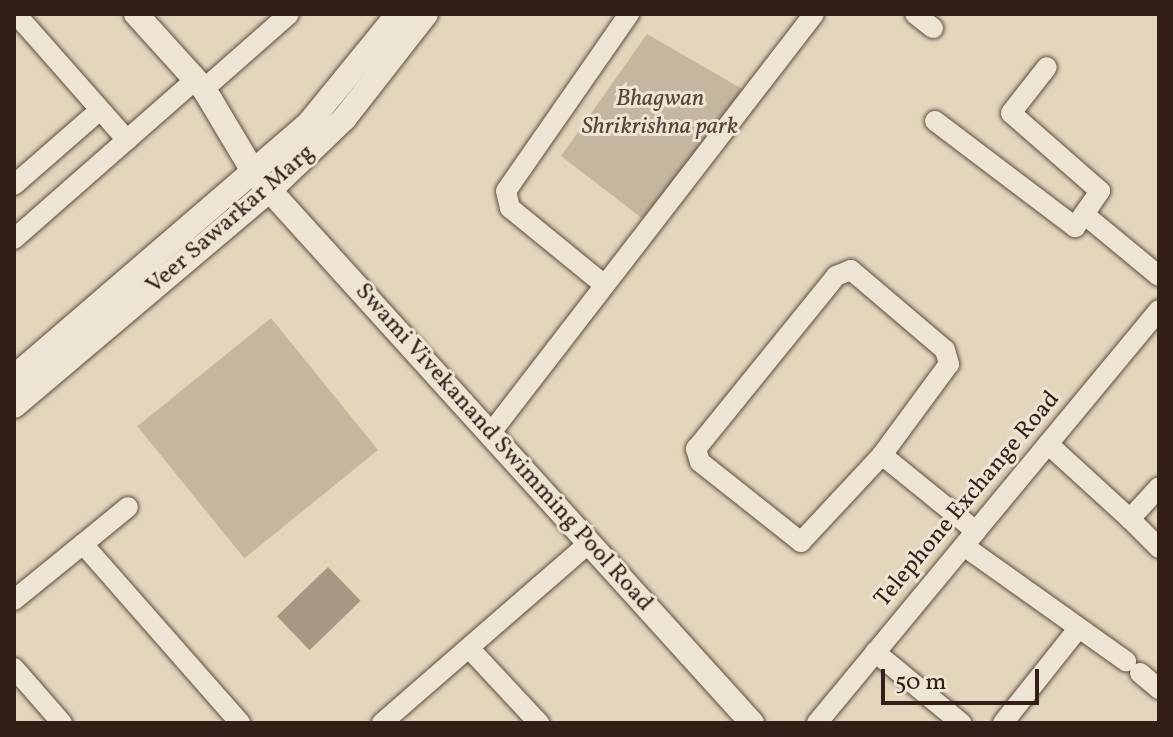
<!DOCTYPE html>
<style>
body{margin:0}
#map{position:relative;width:1173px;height:737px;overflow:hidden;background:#e3d6bb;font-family:Vollkorn,serif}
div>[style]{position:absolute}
.green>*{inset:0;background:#c5b79f;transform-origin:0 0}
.water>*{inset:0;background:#a79883;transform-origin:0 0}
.roads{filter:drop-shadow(0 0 2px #5f4d40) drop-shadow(0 0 2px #5f4d40)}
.minor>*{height:20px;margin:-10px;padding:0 10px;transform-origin:10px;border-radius:10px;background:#ede4d3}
.tertiary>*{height:24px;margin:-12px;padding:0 12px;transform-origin:12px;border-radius:12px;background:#ede4d3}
span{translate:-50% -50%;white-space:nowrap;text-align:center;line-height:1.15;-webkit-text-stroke:6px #ede4d3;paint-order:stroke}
.park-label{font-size:24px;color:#584539;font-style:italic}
.street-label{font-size:24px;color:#331f17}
.frame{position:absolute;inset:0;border:16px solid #331f17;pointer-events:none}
.scale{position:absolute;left:881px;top:669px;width:158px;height:36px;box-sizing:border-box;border:4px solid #331f17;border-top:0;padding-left:10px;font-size:24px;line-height:28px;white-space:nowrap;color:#331f17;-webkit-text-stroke:6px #ede4d3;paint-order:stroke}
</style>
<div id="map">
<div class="green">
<div style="clip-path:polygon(647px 34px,751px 94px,643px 219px,561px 156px)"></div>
<div style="left:271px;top:318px;width:170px;height:172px;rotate:51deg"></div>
</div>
<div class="water">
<div style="left:328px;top:567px;width:47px;height:71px;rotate:46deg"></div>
</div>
<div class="roads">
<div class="minor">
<div style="left:16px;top:14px;width:168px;rotate:48.6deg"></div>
<div style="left:915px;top:14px;width:23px;rotate:38deg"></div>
<div style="left:204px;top:89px;width:113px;rotate:-41.4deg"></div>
<div style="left:935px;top:121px;width:176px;rotate:37.1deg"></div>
<div style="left:1075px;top:227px;width:44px;rotate:-55.2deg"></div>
<div style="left:1100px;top:191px;width:118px;rotate:-138.8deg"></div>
<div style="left:1011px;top:113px;width:58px;rotate:-52deg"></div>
<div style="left:14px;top:185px;width:114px;rotate:-41.1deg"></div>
<div style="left:1085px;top:215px;width:96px;rotate:39.5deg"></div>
<div style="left:14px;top:239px;width:241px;rotate:-41.3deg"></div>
<div style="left:851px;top:270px;width:123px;rotate:40.4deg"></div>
<div style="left:945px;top:350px;width:15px;rotate:74deg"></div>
<div style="left:949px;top:364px;width:113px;rotate:126.4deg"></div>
<div style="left:882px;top:455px;width:119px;rotate:133deg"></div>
<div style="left:801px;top:542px;width:129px;rotate:-141.6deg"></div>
<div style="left:700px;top:462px;width:14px;rotate:-107deg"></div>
<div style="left:696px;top:449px;width:223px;rotate:-51deg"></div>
<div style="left:836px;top:276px;width:16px;rotate:-22deg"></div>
<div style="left:602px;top:283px;width:119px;rotate:-140.8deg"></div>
<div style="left:510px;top:208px;width:17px;rotate:-103deg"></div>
<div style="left:506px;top:191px;width:216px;rotate:-55.2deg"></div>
<div style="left:490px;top:434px;width:530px;rotate:-52.35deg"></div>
<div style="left:1048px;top:444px;width:111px;rotate:42.4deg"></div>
<div style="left:1130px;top:519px;width:43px;rotate:-47.8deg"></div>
<div style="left:882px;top:455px;width:121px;rotate:39deg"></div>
<div style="left:1130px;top:519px;width:41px;rotate:45deg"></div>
<div style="left:83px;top:544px;width:58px;rotate:-39.4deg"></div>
<div style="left:964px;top:546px;width:199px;rotate:35.4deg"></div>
<div style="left:14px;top:600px;width:89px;rotate:-39.1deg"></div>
<div style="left:83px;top:544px;width:238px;rotate:48.7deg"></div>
<div style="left:469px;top:648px;width:103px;rotate:47deg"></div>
<div style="left:875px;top:652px;width:112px;rotate:39.5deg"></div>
<div style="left:14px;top:668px;width:73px;rotate:48.9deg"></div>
<div style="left:1140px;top:673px;width:25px;rotate:40deg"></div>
<div style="left:382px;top:723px;width:276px;rotate:-41deg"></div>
<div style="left:817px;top:723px;width:536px;rotate:-50.37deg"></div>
<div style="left:1003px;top:723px;width:119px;rotate:-51.5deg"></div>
</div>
<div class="tertiary">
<div style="left:136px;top:14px;width:101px;rotate:47.8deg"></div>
<div style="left:204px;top:89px;width:98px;rotate:59.2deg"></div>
<div style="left:254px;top:173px;width:742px;rotate:47.84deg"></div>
<div style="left:14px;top:377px;width:389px;rotate:-40.7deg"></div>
<div style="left:309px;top:123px;width:141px;rotate:-50.8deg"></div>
<div style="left:14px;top:406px;width:335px;rotate:-40.2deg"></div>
<div style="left:270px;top:190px;width:103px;rotate:-43.8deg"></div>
<div style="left:344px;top:119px;width:133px;rotate:-52deg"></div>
</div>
</div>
<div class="park-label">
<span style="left:660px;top:114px">Bhagwan<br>Shrikrishna park</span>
</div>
<div class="street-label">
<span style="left:231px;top:220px;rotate:-41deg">Veer Sawarkar Marg</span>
<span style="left:503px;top:448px;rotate:48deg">Swami Vivekanand Swimming Pool Road</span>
<span style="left:968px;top:500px;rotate:-50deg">Telephone Exchange Road</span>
</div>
<div class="frame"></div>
<div class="scale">50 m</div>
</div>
